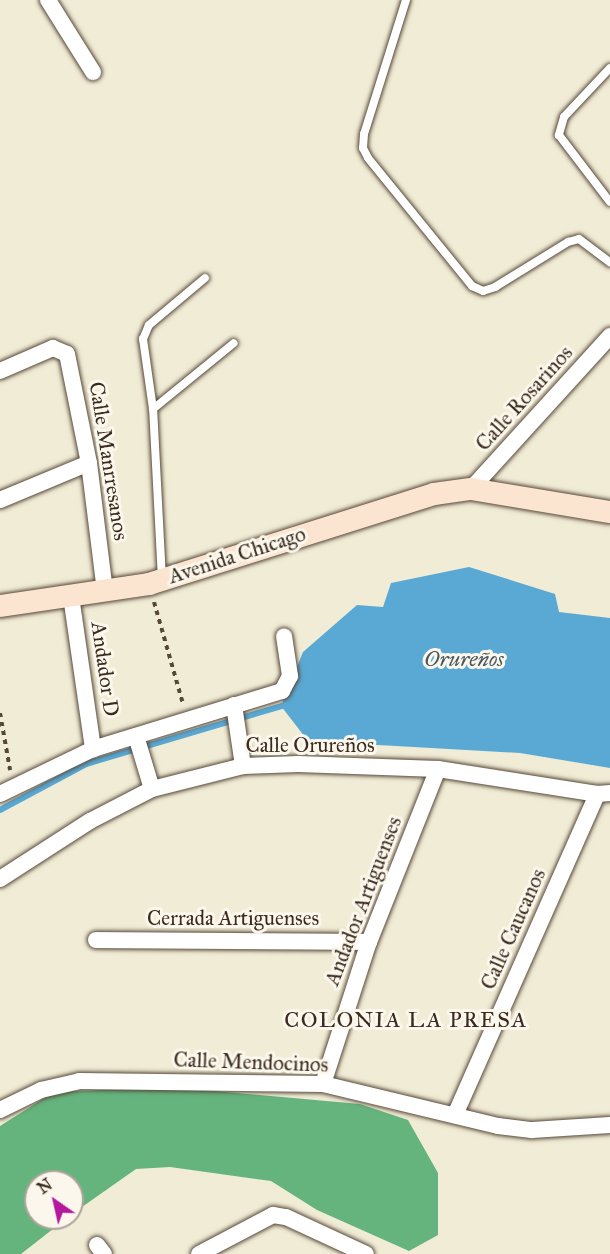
<!DOCTYPE html>
<meta charset="utf-8">
<style>
body{margin:0}
#map{position:relative;width:610px;height:1254px;overflow:hidden;background:#f1ecd5;font-family:"IM FELL Great Primer",serif}
div>[style]{position:absolute}
.forest>*{inset:0;background:#65b47e}
.water>*{inset:0;background:#5aa9d4}
.stream>*{height:6px;margin:-3px;padding:0 3px;transform-origin:3px;border-radius:3px;background:#5aa9d4}
.path>*{height:4px;margin-top:-2px;transform-origin:0;background:repeating-linear-gradient(90deg,#564739 0 4.5px,transparent 0 9px)}
.roads{filter:drop-shadow(0 0 2px #564739) drop-shadow(0 0 2px #564739)}
.lane>*{height:8px;margin:-4px;padding:0 4px;transform-origin:4px;border-radius:4px;background:#fff}
.street>*{height:16px;margin:-8px;padding:0 8px;transform-origin:8px;border-radius:8px;background:#fff}
.secondary>*{height:22px;margin:-11px;padding:0 11px;transform-origin:11px;border-radius:11px;background:#fce5d0}
span{translate:-50% -50%;white-space:nowrap;text-align:center;line-height:1.15;-webkit-text-stroke:6px #fbf7ec;paint-order:stroke}
.street-label{font-size:21px;color:#3b2a1e}
.water-label{font-size:22px;color:#46565e;font-style:italic}
.neighbourhood-label{font-size:22px;color:#3b2a1e;letter-spacing:1.5px}
.north{position:absolute;left:24px;top:1170px;width:60px;height:60px;box-sizing:border-box;background:#fbf7ec;border:2px solid #aea59a;border-radius:50%;rotate:326deg;font-size:16px;font-weight:700;line-height:24px;text-align:center;color:#3b2a1e}
.north::after{content:'';display:block;margin:auto;width:21px;height:27px;background:#b5179e;clip-path:polygon(50% 0,100% 100%,50% 72%,0 100%)}
</style>
<div id="map">
<div class="forest">
<div style="clip-path:polygon(170px 1087px,360px 1104px,408px 1120px,438px 1173px,438px 1235px,409px 1251px,317px 1210px,271px 1181px,170px 1167px,136px 1169px,72px 1214px,72px 1182px,36px 1182px,36px 1218px,67px 1218px,21px 1254px,0 1254px,0 1126px,54px 1092px)"></div>
</div>
<div class="water">
<div style="clip-path:polygon(469px 567px,555px 594px,559px 612px,610px 618px,610px 768px,520px 753px,308px 741px,281px 706px,303px 652px,357px 605px,383px 607px,391px 583px)"></div>
</div>
<div class="stream">
<div style="left:0;top:810px;width:98px;rotate:-28.1deg"></div>
<div style="left:86px;top:764px;width:211px;rotate:-16.5deg"></div>
</div>
<div class="path">
<div style="left:154px;top:602px;width:106px;rotate:74.1deg"></div>
<div style="left:0;top:713px;width:58px;rotate:80deg"></div>
</div>
<div class="roads">
<div class="lane">
<div style="left:406px;top:0;width:140px;rotate:107.4deg"></div>
<div style="left:364px;top:134px;width:14px;rotate:94deg"></div>
<div style="left:363px;top:148px;width:11px;rotate:63deg"></div>
<div style="left:368px;top:158px;width:165px;rotate:50.9deg"></div>
<div style="left:472px;top:286px;width:12px;rotate:24deg"></div>
<div style="left:483px;top:291px;width:13px;rotate:-18deg"></div>
<div style="left:495px;top:287px;width:86px;rotate:-31.7deg"></div>
<div style="left:568px;top:242px;width:11px;rotate:-15deg"></div>
<div style="left:579px;top:239px;width:39px;rotate:37deg"></div>
<div style="left:610px;top:68px;width:67px;rotate:133.2deg"></div>
<div style="left:564px;top:117px;width:19px;rotate:106deg"></div>
<div style="left:559px;top:135px;width:84px;rotate:52.7deg"></div>
<div style="left:153px;top:409px;width:104px;rotate:-39.2deg"></div>
<div style="left:162px;top:579px;width:170px;rotate:-93deg"></div>
<div style="left:153px;top:409px;width:71px;rotate:-98.1deg"></div>
<div style="left:143px;top:339px;width:15px;rotate:-67deg"></div>
<div style="left:149px;top:325px;width:73px;rotate:-40deg"></div>
</div>
<div class="street">
<div style="left:48px;top:0;width:85px;rotate:58deg"></div>
<div style="left:0;top:371px;width:58px;rotate:-23.5deg"></div>
<div style="left:53px;top:348px;width:15px;rotate:23deg"></div>
<div style="left:67px;top:354px;width:111px;rotate:78.6deg"></div>
<div style="left:89px;top:463px;width:129px;rotate:82.9deg"></div>
<div style="left:471px;top:489px;width:207px;rotate:-47.7deg"></div>
<div style="left:0;top:500px;width:96px;rotate:-22.6deg"></div>
<div style="left:71px;top:596px;width:155px;rotate:81.8deg"></div>
<div style="left:234px;top:705px;width:62px;rotate:81.6deg"></div>
<div style="left:136px;top:736px;width:55px;rotate:73.2deg"></div>
<div style="left:0;top:794px;width:103px;rotate:-25.8deg"></div>
<div style="left:93px;top:749px;width:198px;rotate:-17.1deg"></div>
<div style="left:282px;top:691px;width:17px;rotate:-62deg"></div>
<div style="left:290px;top:676px;width:40px;rotate:-98.5deg"></div>
<div style="left:0;top:879px;width:107px;rotate:-32.8deg"></div>
<div style="left:90px;top:821px;width:70px;rotate:-27.3deg"></div>
<div style="left:152px;top:789px;width:94px;rotate:-14.2deg"></div>
<div style="left:243px;top:766px;width:55px;rotate:-2.1deg"></div>
<div style="left:298px;top:764px;width:140px;rotate:2deg"></div>
<div style="left:438px;top:769px;width:161px;rotate:8.9deg"></div>
<div style="left:597px;top:794px;width:13px;rotate:-4deg"></div>
<div style="left:96px;top:940px;width:273px;rotate:0.4deg"></div>
<div style="left:323px;top:1084px;width:149px;rotate:-72.1deg"></div>
<div style="left:369px;top:942px;width:186px;rotate:-68.3deg"></div>
<div style="left:0;top:1110px;width:46px;rotate:-26deg"></div>
<div style="left:41px;top:1090px;width:39px;rotate:-13deg"></div>
<div style="left:79px;top:1081px;width:244px;rotate:0.7deg"></div>
<div style="left:323px;top:1084px;width:180px;rotate:13.5deg"></div>
<div style="left:498px;top:1126px;width:34px;rotate:7deg"></div>
<div style="left:532px;top:1130px;width:78px;rotate:-3.7deg"></div>
<div style="left:455px;top:1115px;width:351px;rotate:-66.1deg"></div>
<div style="left:97px;top:1245px;width:11px;rotate:52deg"></div>
<div style="left:199px;top:1254px;width:84px;rotate:-27.8deg"></div>
<div style="left:273px;top:1215px;width:13px;rotate:9deg"></div>
<div style="left:286px;top:1217px;width:88px;rotate:24.8deg"></div>
</div>
<div class="secondary">
<div style="left:0;top:606px;width:151px;rotate:-8.4deg"></div>
<div style="left:149px;top:584px;width:299px;rotate:-17.5deg"></div>
<div style="left:434px;top:494px;width:37px;rotate:-8deg"></div>
<div style="left:471px;top:489px;width:141px;rotate:9.4deg"></div>
</div>
</div>
<div class="street-label">
<span style="left:524px;top:398px;rotate:-48deg">Calle Rosarinos</span>
<span style="left:109px;top:461px;rotate:81deg">Calle Manrresanos</span>
<span style="left:237px;top:555px;rotate:-18deg">Avenida Chicago</span>
<span style="left:105px;top:669px;rotate:82deg">Andador D</span>
<span style="left:310px;top:745px">Calle Orureños</span>
<span style="left:363px;top:901px;rotate:-69deg">Andador Artiguenses</span>
<span style="left:233px;top:918px">Cerrada Artiguenses</span>
<span style="left:513px;top:929px;rotate:-66deg">Calle Caucanos</span>
<span style="left:251px;top:1062px;rotate:2deg">Calle Mendocinos</span>
</div>
<div class="water-label">
<span style="left:464px;top:659px">Orureños</span>
</div>
<div class="neighbourhood-label">
<span style="left:406px;top:1020px">COLONIA LA PRESA</span>
</div>
<div class="north">N</div>
</div>
